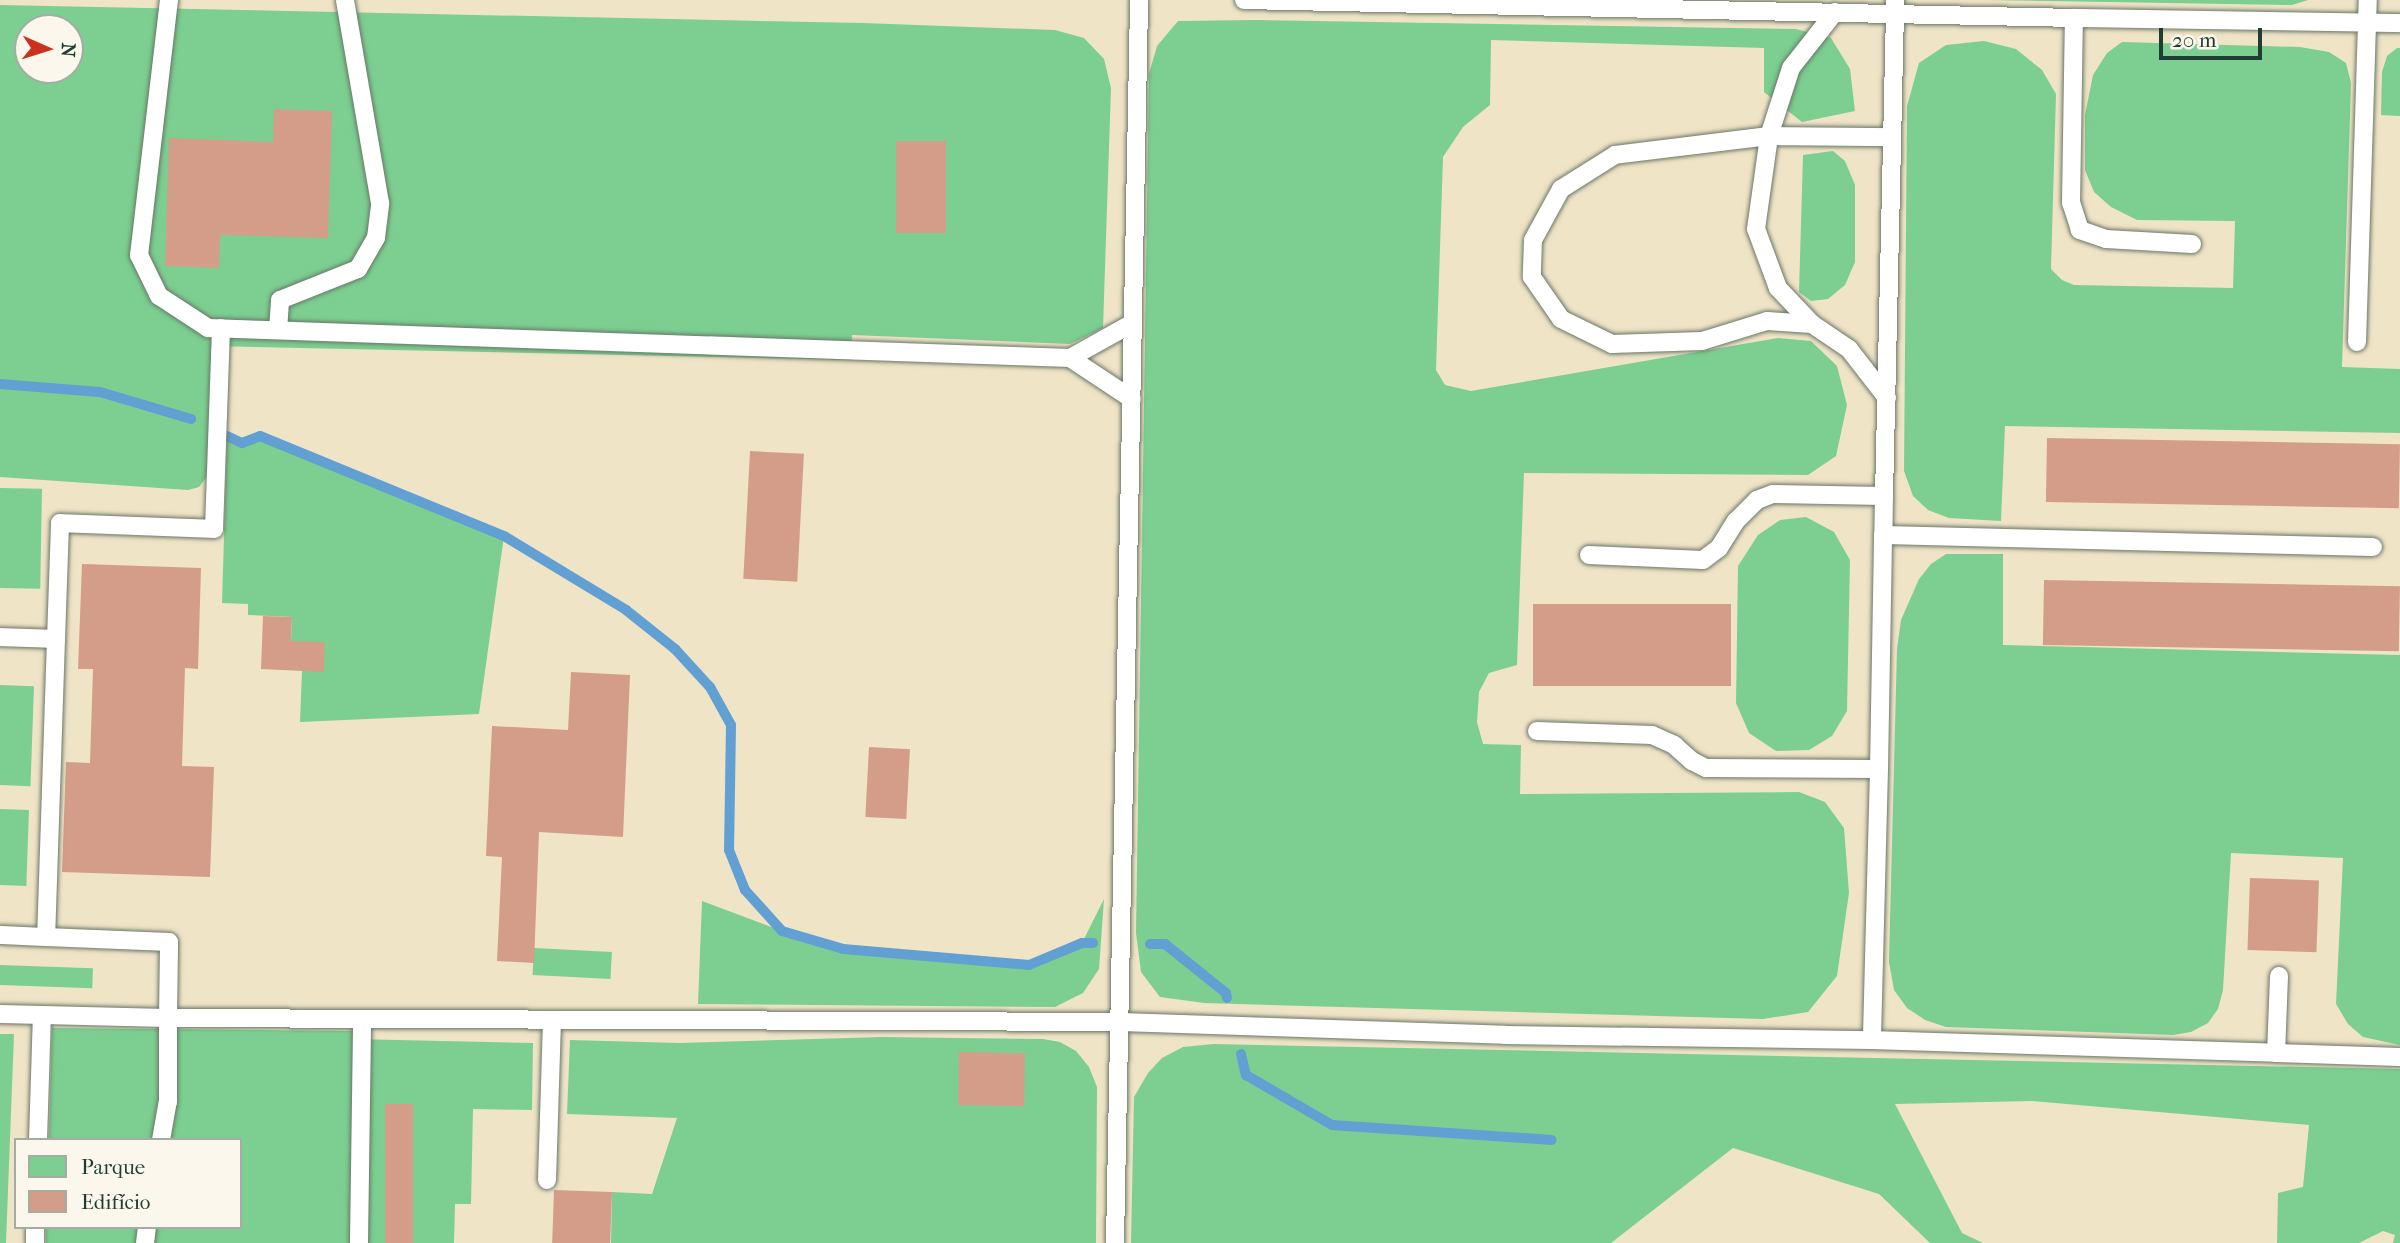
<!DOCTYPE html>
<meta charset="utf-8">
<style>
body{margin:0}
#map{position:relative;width:2400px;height:1243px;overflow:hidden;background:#f0e4c7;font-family:"IM FELL French Canon",serif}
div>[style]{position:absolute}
.green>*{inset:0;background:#7ccf91;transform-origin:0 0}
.stream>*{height:10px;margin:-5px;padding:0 5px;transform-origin:5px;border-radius:5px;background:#629fd3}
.building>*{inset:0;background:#d39d89;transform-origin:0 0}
.roads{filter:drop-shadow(0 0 2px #687767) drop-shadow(0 0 2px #687767)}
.service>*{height:18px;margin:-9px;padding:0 9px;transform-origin:9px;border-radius:9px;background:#fff}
span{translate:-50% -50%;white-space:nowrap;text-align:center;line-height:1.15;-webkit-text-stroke:5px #fbf7ec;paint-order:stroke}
.legend{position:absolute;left:14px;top:1138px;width:228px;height:91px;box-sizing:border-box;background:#fbf7ec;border:2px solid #a3ada2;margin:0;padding:9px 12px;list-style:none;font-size:21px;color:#1f3d34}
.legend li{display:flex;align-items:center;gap:14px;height:35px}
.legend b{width:35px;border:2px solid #a3ada2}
.north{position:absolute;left:14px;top:14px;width:70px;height:70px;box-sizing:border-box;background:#fbf7ec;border:2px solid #a3ada2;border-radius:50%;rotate:93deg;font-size:19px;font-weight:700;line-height:28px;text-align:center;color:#1f3d34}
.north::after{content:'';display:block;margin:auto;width:24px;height:32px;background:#c8321e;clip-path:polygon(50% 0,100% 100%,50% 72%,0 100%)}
.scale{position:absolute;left:2159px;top:28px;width:103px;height:32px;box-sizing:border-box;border:4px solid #1f3d34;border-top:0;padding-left:9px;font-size:21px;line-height:24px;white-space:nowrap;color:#1f3d34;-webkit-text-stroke:5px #fbf7ec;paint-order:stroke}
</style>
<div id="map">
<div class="green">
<div style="clip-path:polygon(1987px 0,2308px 0,2292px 5px)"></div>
<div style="clip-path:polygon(evenodd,0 5px,863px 23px,1055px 30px,1084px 38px,1104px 59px,1111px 88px,1103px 328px,1070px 344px,852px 335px,851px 360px,212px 346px,209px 474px,199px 487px,188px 490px,0 477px,0 5px,28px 28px,70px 28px,70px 70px,28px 70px,28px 28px)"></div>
<div style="clip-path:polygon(1256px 20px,1796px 29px,1831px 38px,1850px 69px,1855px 111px,1802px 122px,1764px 92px,1764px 48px,1491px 40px,1490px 105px,1463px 127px,1443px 157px,1436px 370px,1445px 385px,1471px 391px,1778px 338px,1811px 341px,1837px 366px,1847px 405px,1836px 456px,1808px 475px,1524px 473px,1517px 665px,1489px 673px,1479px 692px,1477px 722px,1483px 744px,1521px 745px,1520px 794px,1799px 792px,1825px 802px,1844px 828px,1849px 893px,1837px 976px,1808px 1012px,1763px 1019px,1204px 1003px,1160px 997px,1141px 972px,1136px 933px,1149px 74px,1157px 46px,1178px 21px)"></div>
<div style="clip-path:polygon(1984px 41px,2016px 49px,2042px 70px,2056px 94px,2051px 269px,2062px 280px,2074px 285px,2233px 288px,2235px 221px,2137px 220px,2111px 207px,2094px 192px,2085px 170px,2085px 115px,2093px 75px,2107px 53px,2122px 42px,2300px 47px,2329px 52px,2346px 63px,2351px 83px,2342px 367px,2400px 369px,2400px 433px,2005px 426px,2001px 521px,1949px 518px,1928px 510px,1913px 496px,1904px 471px,1907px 106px,1919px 63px,1946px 45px)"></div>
<div style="clip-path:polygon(2397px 48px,2400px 48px,2400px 116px,2381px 115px,2382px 72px,2387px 56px)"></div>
<div style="clip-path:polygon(1833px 151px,1845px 161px,1855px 185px,1855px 262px,1845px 285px,1828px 299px,1811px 301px,1799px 292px,1803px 155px)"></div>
<div style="clip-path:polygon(227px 436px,242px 443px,260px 436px,504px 536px,479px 714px,300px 722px,302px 671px,291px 641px,292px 617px,248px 615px,248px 604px,222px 603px)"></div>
<div style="left:0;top:488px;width:42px;height:100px;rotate:1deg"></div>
<div style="clip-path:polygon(1806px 517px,1834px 532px,1850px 560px,1847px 711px,1832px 736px,1809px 750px,1776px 751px,1749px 733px,1736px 703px,1738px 566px,1758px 535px,1780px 520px)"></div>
<div style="clip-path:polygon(1946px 554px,2003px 554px,2003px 645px,2400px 655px,2400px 1045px,2363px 1037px,2348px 1024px,2336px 1004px,2343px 858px,2231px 853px,2223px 990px,2218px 1009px,2208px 1023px,2191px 1032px,2173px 1035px,1946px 1027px,1925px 1020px,1907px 1008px,1894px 990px,1889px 962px,1897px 649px,1901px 620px,1919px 579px,1931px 564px)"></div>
<div style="left:0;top:685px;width:34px;height:100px;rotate:2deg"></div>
<div style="left:0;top:809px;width:29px;height:76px;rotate:2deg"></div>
<div style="clip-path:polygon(1104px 899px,1099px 969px,1083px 993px,1055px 1007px,698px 1004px,702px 901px,782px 931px,843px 949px,1029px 965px,1082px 943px)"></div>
<div style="left:534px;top:948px;width:78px;height:27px;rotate:3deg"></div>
<div style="left:0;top:965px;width:93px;height:20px;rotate:2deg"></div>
<div style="clip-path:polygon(52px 1028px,353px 1031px,353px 1039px,533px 1043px,532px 1110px,473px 1109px,471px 1204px,455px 1204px,454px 1243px,46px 1243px,46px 1227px,240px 1227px,240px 1140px,49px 1140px)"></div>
<div style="clip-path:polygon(0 1034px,14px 1034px,6px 1243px,0 1243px)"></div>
<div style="clip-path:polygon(882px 1037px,1043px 1039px,1060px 1042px,1076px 1051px,1089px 1067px,1097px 1087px,1096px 1243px,611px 1243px,612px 1192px,652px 1194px,677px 1118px,567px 1114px,570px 1040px,679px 1043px)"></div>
<div style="clip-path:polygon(1214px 1044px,2400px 1069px,2400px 1243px,2393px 1243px,2395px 1235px,2383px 1231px,2359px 1243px,2277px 1243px,2278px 1193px,2303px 1187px,2309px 1125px,2032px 1101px,1895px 1104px,1962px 1233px,1983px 1243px,1930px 1243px,1879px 1194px,1733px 1148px,1611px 1243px,1131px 1243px,1134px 1097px,1148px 1073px,1162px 1058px,1183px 1047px)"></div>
</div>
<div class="stream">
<div style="left:0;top:384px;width:100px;rotate:4.6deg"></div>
<div style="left:100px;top:392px;width:95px;rotate:16.5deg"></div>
<div style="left:227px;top:436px;width:17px;rotate:25deg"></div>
<div style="left:242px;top:443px;width:19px;rotate:-21deg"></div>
<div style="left:260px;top:436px;width:264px;rotate:22.3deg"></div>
<div style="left:504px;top:536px;width:143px;rotate:31.2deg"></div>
<div style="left:626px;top:610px;width:63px;rotate:38.5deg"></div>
<div style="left:675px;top:649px;width:52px;rotate:47.4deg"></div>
<div style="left:710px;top:687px;width:43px;rotate:61.1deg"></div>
<div style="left:731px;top:725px;width:125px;rotate:90.9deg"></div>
<div style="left:729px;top:850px;width:43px;rotate:68.2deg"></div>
<div style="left:745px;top:890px;width:55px;rotate:47.9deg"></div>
<div style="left:782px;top:931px;width:64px;rotate:16.4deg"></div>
<div style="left:843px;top:949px;width:187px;rotate:4.9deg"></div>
<div style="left:1029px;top:965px;width:57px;rotate:-22.5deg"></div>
<div style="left:1082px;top:943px;width:11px"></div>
<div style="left:1150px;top:944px;width:15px"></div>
<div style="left:1165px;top:944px;width:78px;rotate:38.8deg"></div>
<div style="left:1226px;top:993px;width:5px;rotate:79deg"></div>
<div style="left:1241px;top:1054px;width:22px;rotate:77deg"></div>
<div style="left:1246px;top:1075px;width:99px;rotate:30.2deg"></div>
<div style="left:1332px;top:1125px;width:220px;rotate:3.9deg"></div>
</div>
<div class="building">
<div style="clip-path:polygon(274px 109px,332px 111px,328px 238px,220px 235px,219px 268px,165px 266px,169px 138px,273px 142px)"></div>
<div style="left:896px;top:141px;width:50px;height:92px"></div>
<div style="left:2047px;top:438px;width:353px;height:64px;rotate:1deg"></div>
<div style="left:750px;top:451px;width:54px;height:128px;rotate:3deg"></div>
<div style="clip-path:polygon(82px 564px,201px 568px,198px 669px,185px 668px,182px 766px,214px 767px,210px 877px,62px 872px,66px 762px,90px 763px,93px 669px,78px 669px)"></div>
<div style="left:2044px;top:580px;width:356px;height:65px;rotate:1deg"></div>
<div style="left:1533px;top:604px;width:198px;height:82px"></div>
<div style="clip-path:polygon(263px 616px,292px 617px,291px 641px,325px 642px,324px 672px,261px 669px)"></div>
<div style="clip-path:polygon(571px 672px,630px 675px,623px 837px,539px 832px,534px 963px,497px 961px,502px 857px,486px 856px,492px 726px,568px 730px)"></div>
<div style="left:869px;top:747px;width:41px;height:70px;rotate:3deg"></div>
<div style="left:2250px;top:878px;width:69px;height:72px;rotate:2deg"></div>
<div style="left:959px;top:1052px;width:66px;height:53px;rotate:1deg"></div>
<div style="left:385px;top:1104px;width:28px;height:139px"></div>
<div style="left:554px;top:1190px;width:58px;height:53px;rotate:2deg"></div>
</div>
<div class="roads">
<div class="service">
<div style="left:169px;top:0;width:257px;rotate:96.7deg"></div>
<div style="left:139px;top:255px;width:46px;rotate:64deg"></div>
<div style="left:159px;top:296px;width:59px;rotate:33.1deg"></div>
<div style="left:208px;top:328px;width:863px;rotate:1.99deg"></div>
<div style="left:1070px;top:358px;width:72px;rotate:-29.1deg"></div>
<div style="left:1244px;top:0;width:830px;rotate:1.24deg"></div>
<div style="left:1835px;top:12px;width:71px;rotate:128.2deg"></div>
<div style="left:1791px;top:68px;width:71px;rotate:107.9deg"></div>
<div style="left:1769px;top:136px;width:155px;rotate:173deg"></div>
<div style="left:1615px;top:155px;width:64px;rotate:147.8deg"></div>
<div style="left:1561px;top:189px;width:58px;rotate:118.8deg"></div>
<div style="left:1533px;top:240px;width:37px;rotate:92deg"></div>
<div style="left:1532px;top:277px;width:51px;rotate:55.4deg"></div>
<div style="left:1561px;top:319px;width:57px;rotate:26.1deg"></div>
<div style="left:1612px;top:344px;width:90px;rotate:-1.9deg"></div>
<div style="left:1702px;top:341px;width:68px;rotate:-17.1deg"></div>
<div style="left:1767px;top:321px;width:45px;rotate:3.8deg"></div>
<div style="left:1812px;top:324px;width:45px;rotate:34deg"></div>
<div style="left:1849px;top:349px;width:62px;rotate:52.2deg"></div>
<div style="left:2192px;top:244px;width:86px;rotate:-176.7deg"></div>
<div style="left:2106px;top:239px;width:28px;rotate:-161deg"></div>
<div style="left:2080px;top:230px;width:28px;rotate:-108deg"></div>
<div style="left:2071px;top:203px;width:185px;rotate:-89.1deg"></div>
<div style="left:2074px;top:18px;width:326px;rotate:0.9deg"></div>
<div style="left:1812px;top:324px;width:50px;rotate:-133.4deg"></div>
<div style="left:1778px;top:288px;width:63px;rotate:-110.4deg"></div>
<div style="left:1756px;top:229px;width:94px;rotate:-82deg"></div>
<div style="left:1769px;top:136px;width:123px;rotate:0.5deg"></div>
<div style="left:278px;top:330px;width:30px;rotate:-86deg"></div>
<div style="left:280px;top:300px;width:84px;rotate:-21.7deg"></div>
<div style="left:358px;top:269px;width:36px;rotate:-60deg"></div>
<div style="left:376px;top:238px;width:35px;rotate:-83deg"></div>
<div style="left:380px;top:203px;width:206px;rotate:-99.8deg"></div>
<div style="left:2357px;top:342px;width:342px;rotate:-88.2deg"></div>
<div style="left:1070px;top:358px;width:74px;rotate:33.5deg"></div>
<div style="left:1884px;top:496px;width:496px;rotate:-88.7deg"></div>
<div style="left:1589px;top:555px;width:114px;rotate:2.5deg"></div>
<div style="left:1703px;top:560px;width:20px;rotate:-37deg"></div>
<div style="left:1719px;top:548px;width:32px;rotate:-58deg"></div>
<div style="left:1736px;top:521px;width:30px;rotate:-45deg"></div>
<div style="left:1757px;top:500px;width:17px;rotate:-21deg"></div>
<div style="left:1773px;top:494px;width:111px;rotate:1deg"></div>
<div style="left:1884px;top:496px;width:39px;rotate:91deg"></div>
<div style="left:0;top:637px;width:56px;rotate:2deg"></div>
<div style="left:56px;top:639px;width:298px;rotate:91.9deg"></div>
<div style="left:46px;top:937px;width:46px;rotate:-177.5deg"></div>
<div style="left:56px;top:639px;width:116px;rotate:-88deg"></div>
<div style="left:60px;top:523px;width:154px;rotate:2.2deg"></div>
<div style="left:214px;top:529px;width:201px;rotate:-88deg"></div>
<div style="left:1537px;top:731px;width:115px;rotate:2deg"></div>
<div style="left:1652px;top:735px;width:24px;rotate:24deg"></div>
<div style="left:1674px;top:745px;width:24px;rotate:42deg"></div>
<div style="left:1692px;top:761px;width:16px;rotate:27deg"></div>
<div style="left:1706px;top:768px;width:173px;rotate:0.3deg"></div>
<div style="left:1879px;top:769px;width:271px;rotate:91.5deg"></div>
<div style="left:1879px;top:769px;width:234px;rotate:-89deg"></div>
<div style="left:1883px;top:535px;width:490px;rotate:1.4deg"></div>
<div style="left:2279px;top:976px;width:77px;rotate:92.2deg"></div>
<div style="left:2276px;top:1053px;width:124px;rotate:1.8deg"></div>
<div style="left:0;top:1014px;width:168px;rotate:1.4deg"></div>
<div style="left:168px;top:1018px;width:76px;rotate:-89.2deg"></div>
<div style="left:169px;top:942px;width:123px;rotate:-177.7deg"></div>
<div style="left:38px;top:1140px;width:125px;rotate:-88.2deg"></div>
<div style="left:161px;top:1140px;width:39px;rotate:-80deg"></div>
<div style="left:168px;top:1102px;width:84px;rotate:-90deg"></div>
<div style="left:168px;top:1018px;width:953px;rotate:0.24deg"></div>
<div style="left:1121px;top:1022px;width:384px;rotate:1.9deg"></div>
<div style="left:1505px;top:1035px;width:367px;rotate:0.8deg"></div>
<div style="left:1872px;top:1040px;width:404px;rotate:1.8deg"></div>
<div style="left:547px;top:1180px;width:160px;rotate:-88.2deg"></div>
<div style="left:35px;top:1243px;width:16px;rotate:-90deg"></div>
<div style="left:145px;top:1243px;width:16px;rotate:-83deg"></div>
<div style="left:359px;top:1243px;width:224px;rotate:-89.2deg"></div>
<div style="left:1115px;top:1243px;width:1243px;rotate:-88.89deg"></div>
</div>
</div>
<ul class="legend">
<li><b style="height:19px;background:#7ccf91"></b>Parque</li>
<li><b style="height:19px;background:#d39d89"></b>Edifício</li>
</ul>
<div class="north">N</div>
<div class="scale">20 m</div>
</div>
